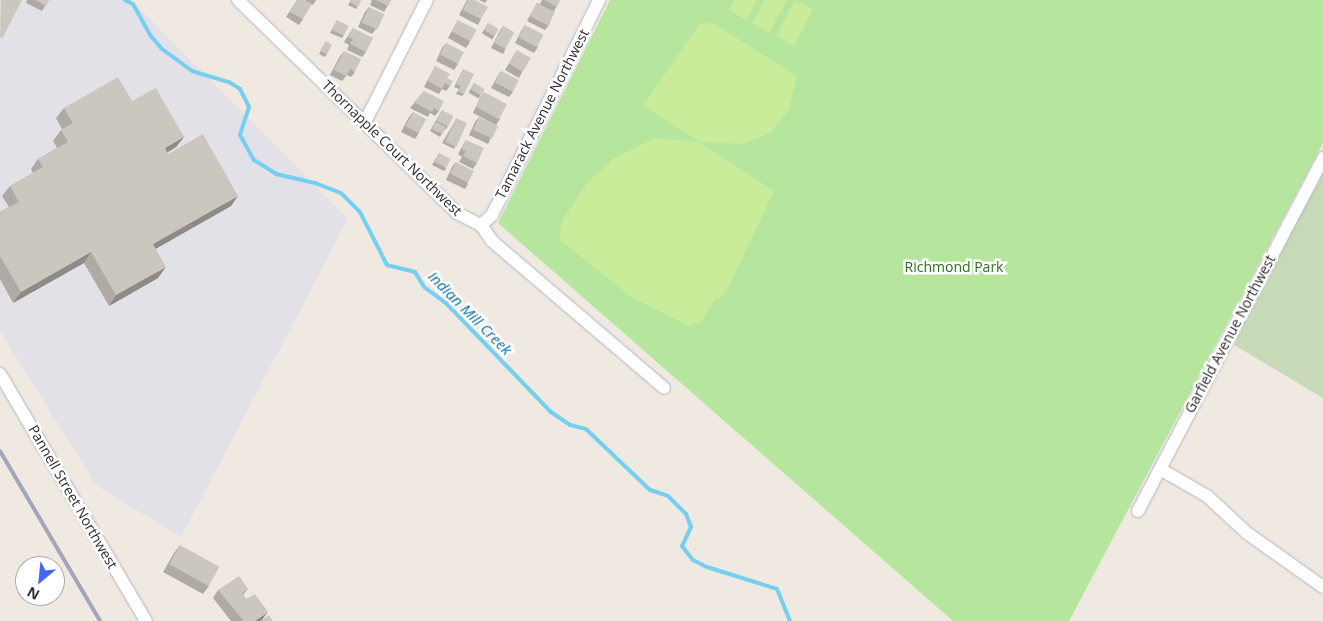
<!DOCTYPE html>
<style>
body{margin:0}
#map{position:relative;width:1323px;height:621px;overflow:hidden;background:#efe9e1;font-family:"Open Sans",sans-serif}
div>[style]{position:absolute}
.industrial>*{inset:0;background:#e3e1e8}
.green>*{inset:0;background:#b6e59e}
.cemetery>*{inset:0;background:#c8d9b8}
.pitch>*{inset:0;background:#c9ec9a;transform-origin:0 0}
.stream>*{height:4px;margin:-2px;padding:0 2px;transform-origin:2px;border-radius:2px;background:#75cff0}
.roads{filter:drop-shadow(0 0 1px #b4b7c1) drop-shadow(0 0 1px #b4b7c1)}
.minor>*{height:12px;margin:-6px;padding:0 6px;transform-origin:6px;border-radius:6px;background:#fff}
.rail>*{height:4px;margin:-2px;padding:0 2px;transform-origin:2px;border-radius:2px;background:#a3a6b8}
.wall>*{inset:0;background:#afaba4;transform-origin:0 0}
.shaded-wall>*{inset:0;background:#8e8b86}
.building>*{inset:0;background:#cbc7bf;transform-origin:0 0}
span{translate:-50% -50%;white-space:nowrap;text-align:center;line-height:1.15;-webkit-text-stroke:5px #fff;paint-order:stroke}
.street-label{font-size:14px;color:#2e2e2e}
.park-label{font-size:14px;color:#2c6e1b}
.water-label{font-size:15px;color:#0d6fa3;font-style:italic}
.north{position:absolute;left:15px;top:556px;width:50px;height:50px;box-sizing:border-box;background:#fff;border:1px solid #ababab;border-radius:50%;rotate:208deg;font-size:14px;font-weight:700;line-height:20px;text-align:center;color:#2e2e2e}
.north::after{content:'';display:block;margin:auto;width:18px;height:22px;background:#4264fb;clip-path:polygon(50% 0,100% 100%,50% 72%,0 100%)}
</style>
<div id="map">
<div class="industrial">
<div style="clip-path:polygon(0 0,131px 0,348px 219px,181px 537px,97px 486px,0 331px)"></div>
</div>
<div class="green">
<div style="clip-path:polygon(610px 0,1323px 0,1323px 143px,1069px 621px,953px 621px,498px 223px)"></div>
</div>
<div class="cemetery">
<div style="clip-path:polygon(1323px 174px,1323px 398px,1231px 343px)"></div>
</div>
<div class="pitch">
<div style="clip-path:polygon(735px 0,757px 0,746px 20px,729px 10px)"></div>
<div style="clip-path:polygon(765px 0,787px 0,769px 33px,752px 23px)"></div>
<div style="left:795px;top:0;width:20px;height:41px;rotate:27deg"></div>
<div style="clip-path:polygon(711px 22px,797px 76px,789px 109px,770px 133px,743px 144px,700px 142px,643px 105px,699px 25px)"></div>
<div style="clip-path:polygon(654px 138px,698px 142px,774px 191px,729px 286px,720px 299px,716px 298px,701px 322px,688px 326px,630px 296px,559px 239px,563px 219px,587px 183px,614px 158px)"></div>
</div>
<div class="stream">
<div style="left:125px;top:0;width:9px;rotate:27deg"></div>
<div style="left:133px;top:4px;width:37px;rotate:61deg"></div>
<div style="left:151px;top:36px;width:17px;rotate:50deg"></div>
<div style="left:162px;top:49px;width:37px;rotate:36deg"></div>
<div style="left:192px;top:71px;width:39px;rotate:17deg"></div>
<div style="left:229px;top:82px;width:13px;rotate:32deg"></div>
<div style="left:240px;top:89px;width:20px;rotate:63deg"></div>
<div style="left:249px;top:107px;width:29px;rotate:108deg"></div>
<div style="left:240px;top:135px;width:29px;rotate:61deg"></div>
<div style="left:254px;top:160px;width:26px;rotate:32deg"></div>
<div style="left:276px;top:174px;width:40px;rotate:13deg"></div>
<div style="left:315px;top:183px;width:28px;rotate:21deg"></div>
<div style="left:341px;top:193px;width:27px;rotate:45deg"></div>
<div style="left:360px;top:212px;width:59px;rotate:63deg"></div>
<div style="left:387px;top:265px;width:29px;rotate:14deg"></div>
<div style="left:415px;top:272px;width:17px;rotate:59deg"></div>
<div style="left:424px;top:287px;width:26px;rotate:36deg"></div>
<div style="left:445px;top:302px;width:153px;rotate:46.1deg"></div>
<div style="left:551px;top:412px;width:23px;rotate:34deg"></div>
<div style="left:570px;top:425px;width:16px;rotate:14deg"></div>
<div style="left:586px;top:429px;width:88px;rotate:43.6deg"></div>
<div style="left:650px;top:490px;width:19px;rotate:18deg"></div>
<div style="left:668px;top:496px;width:25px;rotate:45deg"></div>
<div style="left:686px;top:514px;width:14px;rotate:69deg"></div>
<div style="left:691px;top:527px;width:21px;rotate:115deg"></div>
<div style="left:682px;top:546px;width:18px;rotate:52deg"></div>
<div style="left:693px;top:560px;width:16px;rotate:27deg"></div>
<div style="left:707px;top:567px;width:73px;rotate:17.4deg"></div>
<div style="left:777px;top:589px;width:35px;rotate:68deg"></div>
</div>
<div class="roads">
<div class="minor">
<div style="left:238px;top:0;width:305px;rotate:44.2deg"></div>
<div style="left:457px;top:213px;width:27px;rotate:27deg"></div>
<div style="left:481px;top:225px;width:19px;rotate:55deg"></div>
<div style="left:492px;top:241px;width:226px;rotate:40.5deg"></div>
<div style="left:365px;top:122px;width:137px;rotate:-63.1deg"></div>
<div style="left:481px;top:225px;width:15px;rotate:-42deg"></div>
<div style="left:492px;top:215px;width:240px;rotate:-63.5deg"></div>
<div style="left:0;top:374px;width:287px;rotate:59.4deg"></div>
<div style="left:1160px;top:469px;width:54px;rotate:29.9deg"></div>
<div style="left:1207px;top:496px;width:54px;rotate:42.8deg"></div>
<div style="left:1247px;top:533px;width:93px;rotate:35.4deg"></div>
<div style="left:1138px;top:511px;width:399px;rotate:-62.3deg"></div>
</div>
</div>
<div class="rail">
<div style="left:0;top:451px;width:197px;rotate:59.5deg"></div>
</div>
<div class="wall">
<div style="clip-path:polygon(27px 0,49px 0,42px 11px,26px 3px)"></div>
<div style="clip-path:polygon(297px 0,303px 19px,299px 25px,286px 17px)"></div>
<div style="clip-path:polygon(304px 0,316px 0,313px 5px)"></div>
<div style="clip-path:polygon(351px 0,361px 1px,356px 9px,348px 5px)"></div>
<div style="clip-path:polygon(370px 0,391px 0,384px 12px,370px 5px,372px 1px)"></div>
<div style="clip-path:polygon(467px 0,475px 0,481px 19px,478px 25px,459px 15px)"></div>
<div style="clip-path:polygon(479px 0,487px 0,485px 3px)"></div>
<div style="clip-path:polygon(542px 0,560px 0,554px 11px,549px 25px,545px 30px,527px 21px,537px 3px,540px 4px)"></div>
<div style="clip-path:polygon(369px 7px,376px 29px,372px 34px,358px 27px,365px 12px)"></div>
<div style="clip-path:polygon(337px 20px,344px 35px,342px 38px,330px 33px)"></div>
<div style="clip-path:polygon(458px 20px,470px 42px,466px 48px,448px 38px)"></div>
<div style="left:488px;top:23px;width:12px;height:12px;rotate:31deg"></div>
<div style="clip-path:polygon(525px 25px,538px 47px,534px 53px,515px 43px,521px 31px)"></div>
<div style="clip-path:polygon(503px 26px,506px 48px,503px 54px,491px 48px,499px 32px)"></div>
<div style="clip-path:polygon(353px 28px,366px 52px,362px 57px,347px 50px,349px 45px,344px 42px)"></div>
<div style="clip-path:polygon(326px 41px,327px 54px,325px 57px,319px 54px)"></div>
<div style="clip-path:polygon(446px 43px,458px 64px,454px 70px,436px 61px,442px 48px)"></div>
<div style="clip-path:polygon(517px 50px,522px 72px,519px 78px,505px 70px)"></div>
<div style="clip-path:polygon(344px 51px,355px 72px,351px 77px,347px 75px,342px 81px,330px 75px,340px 56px)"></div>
<div style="clip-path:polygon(435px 66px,447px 78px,450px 86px,446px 91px,442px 89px,439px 94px,424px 87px,432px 72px)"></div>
<div style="clip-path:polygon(463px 69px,464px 94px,462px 96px,456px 94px,459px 89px,454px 87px)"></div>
<div style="clip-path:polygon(501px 71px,513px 92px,509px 97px,491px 88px,497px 77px)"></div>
<div style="left:474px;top:83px;width:12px;height:11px;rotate:31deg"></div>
<div style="clip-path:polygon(424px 91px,439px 111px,435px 116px,430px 113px,428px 117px,410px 108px)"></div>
<div style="clip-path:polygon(484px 92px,500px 119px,496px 125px,473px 113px,480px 98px)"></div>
<div style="clip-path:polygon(132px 101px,184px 137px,176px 147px,167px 153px,168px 154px,231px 206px,155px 249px,158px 278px,109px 306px,84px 263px,13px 303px,0 279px,0 212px,9px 207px,2px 196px,10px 186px,33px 173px,31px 169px,38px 159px,57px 148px,53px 141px,61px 130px,62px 129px,56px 118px,64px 108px)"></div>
<div style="clip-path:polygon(442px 110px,448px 126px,446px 129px,445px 129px,440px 137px,430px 131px)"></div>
<div style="clip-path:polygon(413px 112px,419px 133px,415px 139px,401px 132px,409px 117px)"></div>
<div style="clip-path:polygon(479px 117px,491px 138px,488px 144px,469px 135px,475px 122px)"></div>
<div style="clip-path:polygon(455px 121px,455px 146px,454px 149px,442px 143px)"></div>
<div style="clip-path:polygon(466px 140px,477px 163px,473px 169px,459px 162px,462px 157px,458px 154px)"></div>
<div style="clip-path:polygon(439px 153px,446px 169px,444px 171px,432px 165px)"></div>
<div style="clip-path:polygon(456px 162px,468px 184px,465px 189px,446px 180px,452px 167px)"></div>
<div style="clip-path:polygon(180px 545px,209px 586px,203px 594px,163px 572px,174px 553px)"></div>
<div style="clip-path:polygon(248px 589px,243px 595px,246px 599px,263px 619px,273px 621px,231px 621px,213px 598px,218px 590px)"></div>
</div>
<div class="shaded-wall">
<div style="clip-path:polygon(184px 137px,176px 147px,157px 158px,165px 148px)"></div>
<div style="clip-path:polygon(238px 196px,231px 206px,145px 255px,153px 244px)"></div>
<div style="clip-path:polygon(91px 252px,84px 263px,13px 303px,21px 292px)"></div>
<div style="clip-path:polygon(166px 267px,158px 278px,109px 306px,116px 295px)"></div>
<div style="clip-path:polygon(268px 612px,261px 621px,255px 621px)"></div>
</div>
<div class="building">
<div style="clip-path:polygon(1px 0,22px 0,2px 39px,0 37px)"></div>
<div style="clip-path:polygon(35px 0,49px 0,46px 6px)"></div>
<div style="clip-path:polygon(297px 0,304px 0,312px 4px,303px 19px,290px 12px)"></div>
<div style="clip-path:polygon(351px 0,360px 0,361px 1px,358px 7px,350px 2px)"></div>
<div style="clip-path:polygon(376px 0,391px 0,388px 6px)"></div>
<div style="clip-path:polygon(468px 0,475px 0,488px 7px,481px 19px,463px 10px)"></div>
<div style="clip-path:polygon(544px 0,560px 0,557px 7px)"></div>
<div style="left:537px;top:3px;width:20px;height:15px;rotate:27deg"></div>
<div style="left:369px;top:7px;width:17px;height:17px;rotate:25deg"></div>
<div style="left:337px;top:20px;width:13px;height:11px;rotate:27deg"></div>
<div style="left:458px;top:20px;width:21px;height:13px;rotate:28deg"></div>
<div style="left:488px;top:23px;width:12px;height:8px;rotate:31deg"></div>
<div style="left:525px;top:25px;width:21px;height:14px;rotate:28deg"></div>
<div style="left:503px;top:26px;width:13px;height:19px;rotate:29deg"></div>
<div style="clip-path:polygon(353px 28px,373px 38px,366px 52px,350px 44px,353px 39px,348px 37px)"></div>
<div style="clip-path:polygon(326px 41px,332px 45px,327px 54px,320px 51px)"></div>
<div style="left:446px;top:43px;width:20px;height:13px;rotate:27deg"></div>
<div style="left:517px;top:50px;width:16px;height:16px;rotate:30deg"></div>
<div style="clip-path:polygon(344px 51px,361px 59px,355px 72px,350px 69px,346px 76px,334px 70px)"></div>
<div style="clip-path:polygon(435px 66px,450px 74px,447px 78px,453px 81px,450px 86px,445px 83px,442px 89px,428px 81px)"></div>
<div style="clip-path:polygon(463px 69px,474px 74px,464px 94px,458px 91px,461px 86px,456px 84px)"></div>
<div style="left:501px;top:71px;width:20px;height:13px;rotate:27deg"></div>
<div style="clip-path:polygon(118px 77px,132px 101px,156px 88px,184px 137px,165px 148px,168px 154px,203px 134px,238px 196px,153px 244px,166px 267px,116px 295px,91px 252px,21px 292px,0 256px,0 212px,19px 202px,10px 186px,43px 167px,38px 159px,68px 142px,61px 130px,73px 123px,64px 108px)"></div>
<div style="left:474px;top:83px;width:12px;height:7px;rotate:31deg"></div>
<div style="clip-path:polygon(424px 91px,444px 101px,439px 111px,434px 108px,432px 112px,414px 102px)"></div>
<div style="left:484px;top:92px;width:26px;height:17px;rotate:28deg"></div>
<div style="left:442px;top:110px;width:13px;height:12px;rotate:27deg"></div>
<div style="left:413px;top:112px;width:15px;height:16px;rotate:28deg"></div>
<div style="left:479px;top:117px;width:21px;height:14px;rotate:25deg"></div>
<div style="left:456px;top:118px;width:12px;height:26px;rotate:24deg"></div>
<div style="left:436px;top:122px;width:11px;height:8px;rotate:27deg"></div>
<div style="clip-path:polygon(466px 140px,484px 148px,477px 163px,463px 156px,466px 151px,462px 149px)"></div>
<div style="left:439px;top:153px;width:13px;height:10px;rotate:27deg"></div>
<div style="left:456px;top:162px;width:20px;height:13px;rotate:27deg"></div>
<div style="left:180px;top:545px;width:45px;height:22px;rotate:29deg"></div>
<div style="clip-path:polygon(239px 576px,248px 589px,242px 593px,246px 599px,255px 594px,268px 612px,255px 621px,244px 621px,218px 590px)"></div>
<div style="clip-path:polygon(269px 615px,273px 621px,260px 621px)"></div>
</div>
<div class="street-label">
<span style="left:542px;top:114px;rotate:-63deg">Tamarack Avenue Northwest</span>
<span style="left:392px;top:148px;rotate:44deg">Thornapple Court Northwest</span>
<span style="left:1230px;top:334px;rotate:-62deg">Garfield Avenue Northwest</span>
<span style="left:73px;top:497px;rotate:60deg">Pannell Street Northwest</span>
</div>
<div class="park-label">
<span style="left:954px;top:267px">Richmond Park</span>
</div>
<div class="water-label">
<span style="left:470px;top:313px;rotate:45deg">Indian Mill Creek</span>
</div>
<div class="north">N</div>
</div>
